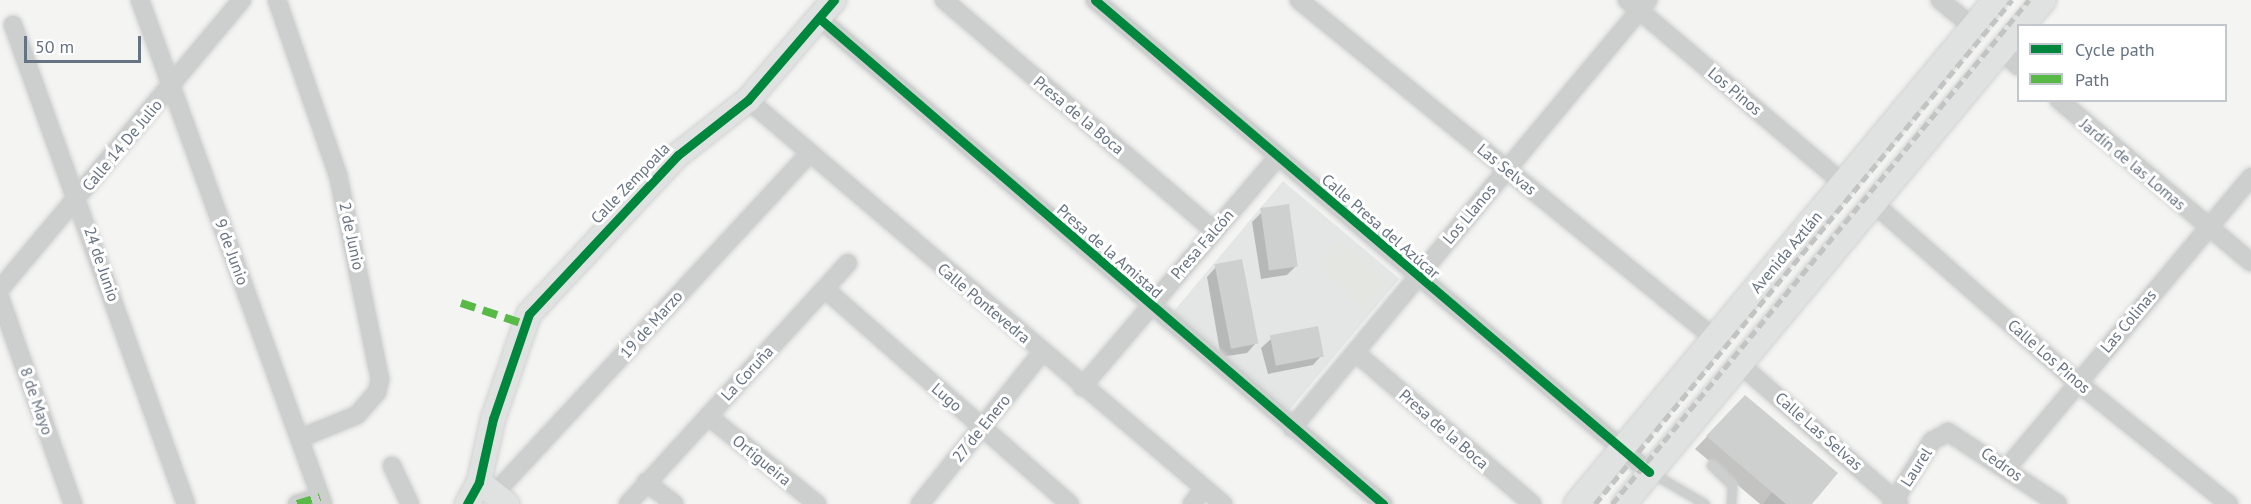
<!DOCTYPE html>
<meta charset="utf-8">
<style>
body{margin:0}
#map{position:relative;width:2251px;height:504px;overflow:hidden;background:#f4f5f3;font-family:"PT Sans",sans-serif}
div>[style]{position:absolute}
.built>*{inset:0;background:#e4e6e6;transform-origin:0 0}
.green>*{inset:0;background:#e4e7e1;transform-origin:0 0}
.shadow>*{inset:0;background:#0003}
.building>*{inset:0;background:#cecfcf;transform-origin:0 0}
.roads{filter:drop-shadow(0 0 2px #d0d1d1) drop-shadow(0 0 2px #d0d1d1)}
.lane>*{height:9px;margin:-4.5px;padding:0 4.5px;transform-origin:4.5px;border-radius:4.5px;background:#cdcece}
.street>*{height:18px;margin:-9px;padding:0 9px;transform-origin:9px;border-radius:9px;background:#cdcece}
.secondary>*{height:24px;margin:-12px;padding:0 12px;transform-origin:12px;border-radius:12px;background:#e0e1e1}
.rail>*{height:4.5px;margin-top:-2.25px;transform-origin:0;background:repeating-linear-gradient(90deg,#c2c3c3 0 9px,transparent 0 13.5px)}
.quiet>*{height:8px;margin-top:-4px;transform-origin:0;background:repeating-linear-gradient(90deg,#58b947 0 15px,transparent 0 23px)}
.cycleway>*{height:9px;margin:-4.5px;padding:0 4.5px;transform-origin:4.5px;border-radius:4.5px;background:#00873e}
span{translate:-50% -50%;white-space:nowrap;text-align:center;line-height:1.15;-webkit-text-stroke:6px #fff;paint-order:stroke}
.street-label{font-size:16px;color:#667382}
.legend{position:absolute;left:2017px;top:24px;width:210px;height:78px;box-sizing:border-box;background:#fff;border:2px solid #c2c7cd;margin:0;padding:8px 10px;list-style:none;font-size:18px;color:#667382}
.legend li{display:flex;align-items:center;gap:12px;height:30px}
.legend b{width:30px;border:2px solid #c2c7cd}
.scale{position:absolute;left:24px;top:36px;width:117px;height:27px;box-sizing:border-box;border:3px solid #667382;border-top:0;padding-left:8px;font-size:18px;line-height:21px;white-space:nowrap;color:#667382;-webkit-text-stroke:4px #fff;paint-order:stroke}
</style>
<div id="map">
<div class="built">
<div style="left:1283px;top:181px;width:152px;height:171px;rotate:40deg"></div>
<div style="clip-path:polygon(1772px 492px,1786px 504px,1763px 504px)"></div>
</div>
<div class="green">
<div style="left:1340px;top:240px;width:64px;height:35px;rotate:42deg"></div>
</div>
<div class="shadow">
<div style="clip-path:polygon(1262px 212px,1297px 265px,1287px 275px,1261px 279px,1252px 222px)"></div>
<div style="clip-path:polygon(1216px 267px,1256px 343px,1247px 353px,1221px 357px,1207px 277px)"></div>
<div style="clip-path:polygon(1271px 339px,1322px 355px,1313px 365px,1268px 374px,1261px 348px)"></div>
<div style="clip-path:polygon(1733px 409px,1810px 504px,1760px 504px,1695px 449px)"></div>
</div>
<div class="building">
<div style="left:1289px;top:204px;width:63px;height:29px;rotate:82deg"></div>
<div style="left:1242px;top:259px;width:86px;height:28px;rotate:79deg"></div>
<div style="left:1318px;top:326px;width:31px;height:49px;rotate:79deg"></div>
<div style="clip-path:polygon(1745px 395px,1838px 473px,1812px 504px,1786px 504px,1706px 436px)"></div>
</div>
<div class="roads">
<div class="lane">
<div style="left:1711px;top:465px;width:29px;rotate:44deg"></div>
<div style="left:1732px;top:485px;width:19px;rotate:93deg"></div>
<div style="left:1652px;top:473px;width:61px;rotate:30.3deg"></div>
</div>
<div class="street">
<div style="left:140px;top:0;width:536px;rotate:70.04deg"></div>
<div style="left:277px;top:0;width:185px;rotate:70.8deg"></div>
<div style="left:338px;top:175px;width:208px;rotate:78.4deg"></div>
<div style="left:380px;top:379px;width:13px;rotate:103deg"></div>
<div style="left:377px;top:392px;width:30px;rotate:131deg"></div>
<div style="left:357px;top:415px;width:58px;rotate:157.8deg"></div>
<div style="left:944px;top:0;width:354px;rotate:40.5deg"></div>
<div style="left:1095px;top:0;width:728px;rotate:40.43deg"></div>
<div style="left:1299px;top:0;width:535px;rotate:39.16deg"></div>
<div style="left:1627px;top:0;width:283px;rotate:40.3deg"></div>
<div style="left:1940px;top:0;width:43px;rotate:39.3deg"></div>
<div style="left:819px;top:18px;width:745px;rotate:40.75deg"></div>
<div style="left:13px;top:25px;width:509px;rotate:70.14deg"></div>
<div style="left:2001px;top:51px;width:23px;rotate:41deg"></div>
<div style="left:748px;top:100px;width:624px;rotate:40.38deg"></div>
<div style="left:2059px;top:100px;width:251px;rotate:40.2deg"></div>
<div style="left:1873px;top:203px;width:271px;rotate:41.3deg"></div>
<div style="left:2077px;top:382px;width:195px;rotate:38.8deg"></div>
<div style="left:0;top:289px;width:377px;rotate:-50.1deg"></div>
<div style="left:825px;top:289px;width:326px;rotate:41.3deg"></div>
<div style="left:0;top:298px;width:219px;rotate:70.5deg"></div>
<div style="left:1356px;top:353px;width:232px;rotate:40.6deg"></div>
<div style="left:1741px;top:365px;width:210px;rotate:41.3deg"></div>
<div style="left:1082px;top:387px;width:302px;rotate:-49.6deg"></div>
<div style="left:708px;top:416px;width:140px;rotate:38.9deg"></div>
<div style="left:1292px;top:428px;width:557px;rotate:-50.25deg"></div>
<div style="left:392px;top:466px;width:42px;rotate:64.7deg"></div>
<div style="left:2007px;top:468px;width:380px;rotate:-50deg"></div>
<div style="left:646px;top:482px;width:36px;rotate:38deg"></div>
<div style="left:494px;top:494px;width:462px;rotate:-47.2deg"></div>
<div style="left:297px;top:504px;width:24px;rotate:-17deg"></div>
<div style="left:628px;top:504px;width:326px;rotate:-47.6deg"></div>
<div style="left:920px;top:504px;width:195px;rotate:-51.2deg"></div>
<div style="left:1192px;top:504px;width:20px;rotate:-53deg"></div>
<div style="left:1892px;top:504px;width:75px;rotate:-57.6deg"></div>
<div style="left:1932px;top:441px;width:18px;rotate:-29deg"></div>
<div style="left:1948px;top:432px;width:131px;rotate:33.2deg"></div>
</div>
<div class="secondary">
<div style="left:2022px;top:26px;width:34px;rotate:-50deg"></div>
<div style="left:479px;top:482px;width:36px;rotate:38deg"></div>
<div style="left:467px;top:504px;width:25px;rotate:-61deg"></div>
<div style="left:479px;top:482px;width:65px;rotate:-77.5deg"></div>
<div style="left:493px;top:419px;width:111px;rotate:-71.1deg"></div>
<div style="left:529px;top:314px;width:218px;rotate:-46.9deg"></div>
<div style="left:678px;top:155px;width:89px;rotate:-38.2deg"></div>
<div style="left:748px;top:100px;width:132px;rotate:-49.3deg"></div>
<div style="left:1576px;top:504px;width:655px;rotate:-50.26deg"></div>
<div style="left:1624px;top:504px;width:616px;rotate:-50.27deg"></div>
</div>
</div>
<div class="rail">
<div style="left:1595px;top:504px;width:654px;rotate:-50.4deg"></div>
<div style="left:1612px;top:504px;width:654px;rotate:-50.4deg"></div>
</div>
<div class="quiet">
<div style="left:461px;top:303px;width:66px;rotate:18.4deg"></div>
<div style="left:297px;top:504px;width:24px;rotate:-17deg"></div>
</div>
<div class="cycleway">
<div style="left:1095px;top:0;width:728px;rotate:40.43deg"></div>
<div style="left:819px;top:18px;width:745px;rotate:40.75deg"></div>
<div style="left:467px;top:504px;width:25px;rotate:-61deg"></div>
<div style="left:479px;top:482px;width:65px;rotate:-77.5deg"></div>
<div style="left:493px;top:419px;width:111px;rotate:-71.1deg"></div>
<div style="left:529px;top:314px;width:218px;rotate:-46.9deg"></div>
<div style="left:678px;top:155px;width:89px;rotate:-38.2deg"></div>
<div style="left:748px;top:100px;width:132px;rotate:-49.3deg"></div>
</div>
<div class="street-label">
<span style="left:1735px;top:91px;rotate:40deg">Los Pinos</span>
<span style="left:1079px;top:115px;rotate:40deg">Presa de la Boca</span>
<span style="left:122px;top:145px;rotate:-50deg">Calle 14 De Julio</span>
<span style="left:2133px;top:164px;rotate:40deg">Jardín de las Lomas</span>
<span style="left:1507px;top:169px;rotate:39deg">Las Selvas</span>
<span style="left:630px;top:183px;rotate:-46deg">Calle Zempoala</span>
<span style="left:1469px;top:214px;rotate:-50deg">Los Llanos</span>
<span style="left:1381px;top:226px;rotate:41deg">Calle Presa del Azúcar</span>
<span style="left:352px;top:236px;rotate:78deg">2 de Junio</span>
<span style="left:1202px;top:244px;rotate:-49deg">Presa Falcón</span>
<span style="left:1110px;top:251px;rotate:41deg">Presa de la Amistad</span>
<span style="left:232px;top:252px;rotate:70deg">9 de Junio</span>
<span style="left:1786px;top:252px;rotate:-50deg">Avenida Aztlán</span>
<span style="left:102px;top:264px;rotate:71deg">24 de Junio</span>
<span style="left:984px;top:303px;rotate:40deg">Calle Pontevedra</span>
<span style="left:2128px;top:321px;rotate:-50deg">Las Colinas</span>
<span style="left:651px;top:324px;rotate:-48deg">19 de Marzo</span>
<span style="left:2049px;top:356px;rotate:41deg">Calle Los Pinos</span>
<span style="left:747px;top:373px;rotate:-47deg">La Coruña</span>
<span style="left:947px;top:397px;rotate:41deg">Lugo</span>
<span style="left:37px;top:401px;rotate:71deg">8 de Mayo</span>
<span style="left:981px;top:428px;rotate:-51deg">27 de Enero</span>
<span style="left:1444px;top:429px;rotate:41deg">Presa de la Boca</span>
<span style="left:1819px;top:431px;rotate:41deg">Calle Las Selvas</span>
<span style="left:762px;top:460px;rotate:39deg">Ortigueira</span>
<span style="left:2002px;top:464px;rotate:35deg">Cedros</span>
<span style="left:1916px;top:467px;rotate:-57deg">Laurel</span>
</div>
<ul class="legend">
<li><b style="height:8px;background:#00873e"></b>Cycle path</li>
<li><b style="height:8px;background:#58b947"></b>Path</li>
</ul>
<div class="scale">50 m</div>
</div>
